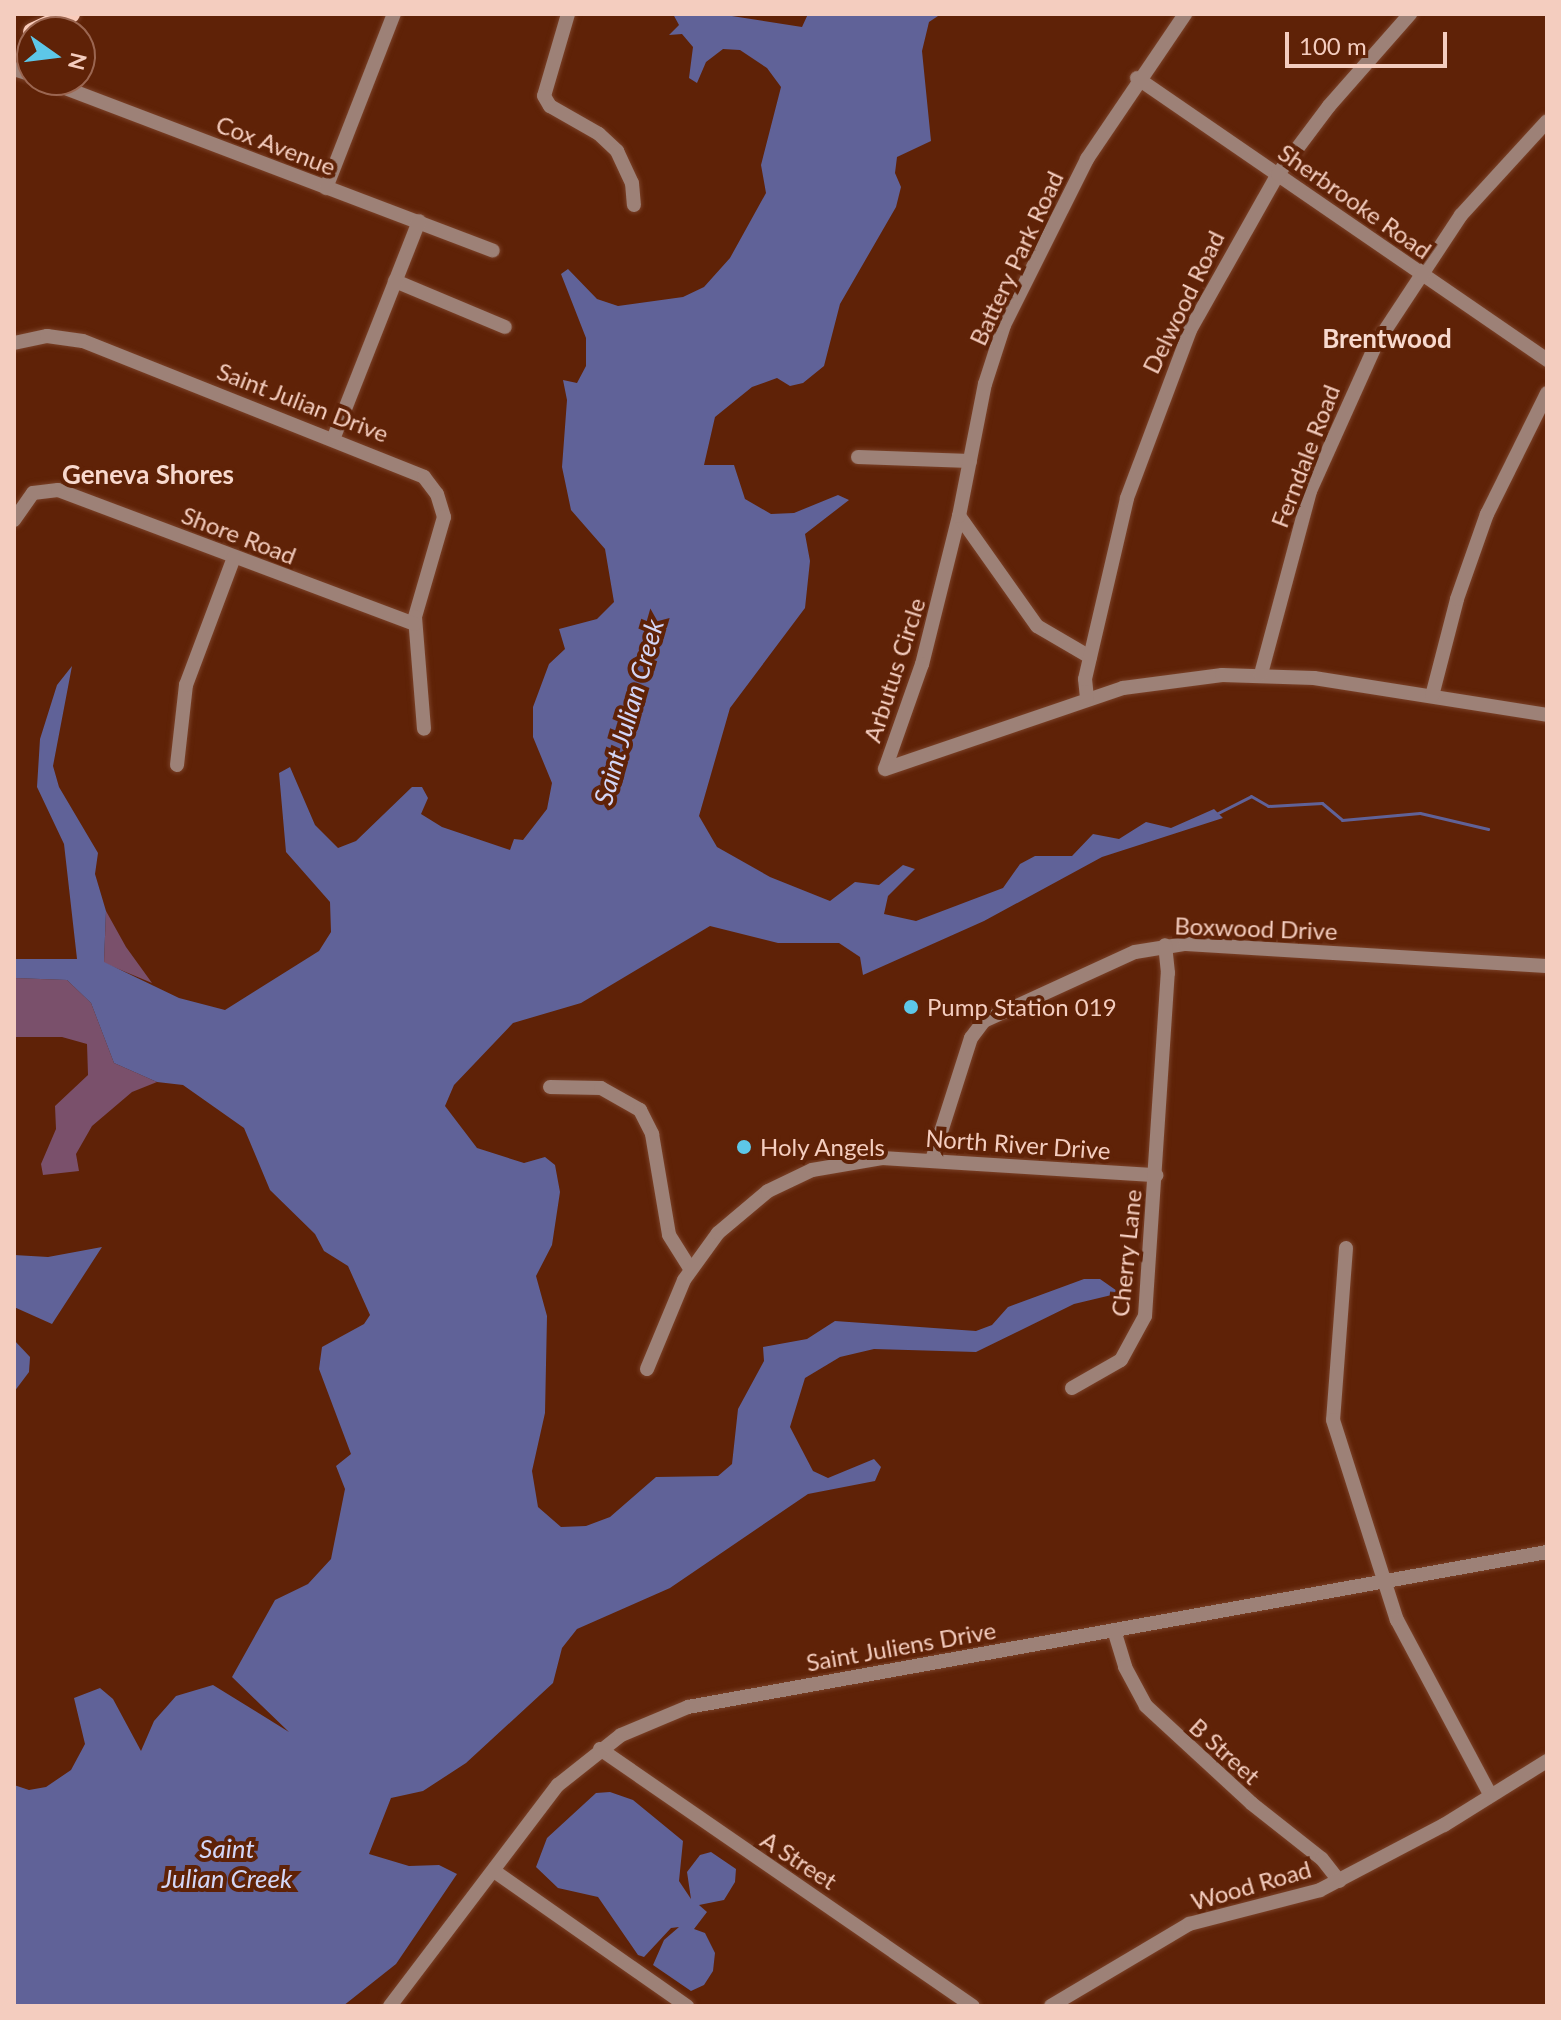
<!DOCTYPE html>
<style>
body{margin:0}
#map{position:relative;width:1561px;height:2020px;overflow:hidden;background:#5f2207;font-family:Lato,sans-serif}
div>[style]{position:absolute}
.green>*{inset:0;background:#7a506b}
.water>*{inset:0;background:#606298}
.stream>*{height:3px;margin:-1.5px;padding:0 1.5px;transform-origin:1.5px;border-radius:1.5px;background:#606298}
.roads{filter:drop-shadow(0 0 2px #7a4128) drop-shadow(0 0 2px #7a4128)}
.minor>*{height:14px;margin:-7px;padding:0 7px;transform-origin:7px;border-radius:7px;background:#9d8177}
.major>*{height:18px;margin:-9px;padding:0 9px;transform-origin:9px;border-radius:9px;background:#faccbb}
.dots>*{width:22px;height:22px;translate:-50% -50%;box-sizing:border-box;border:4px solid #5f2207;border-radius:50%}
span{translate:-50% -50%;white-space:nowrap;text-align:center;line-height:1.15;-webkit-text-stroke:8px #5f2207;paint-order:stroke}
.street-label{font-size:24px;color:#f4cdbf}
.poi-label{font-size:24px;color:#f4cdbf}
.left{translate:0 -50%;text-align:left}
.neighbourhood-label{font-size:26px;color:#f8d9ce;font-weight:700}
.water-label{font-size:26px;color:#d3d6f7;font-style:italic}
.frame{position:absolute;inset:0;border:16px solid #f4cdbf;pointer-events:none}
.north{position:absolute;left:16px;top:16px;width:80px;height:80px;box-sizing:border-box;background:#5f2207;border:2px solid #9b6651;border-radius:50%;rotate:104deg;font-size:22px;font-weight:700;line-height:32px;text-align:center;color:#f4cdbf}
.north::after{content:'';display:block;margin:auto;width:28px;height:36px;background:#5dc7e8;clip-path:polygon(50% 0,100% 100%,50% 72%,0 100%)}
.scale{position:absolute;left:1285px;top:32px;width:162px;height:36px;box-sizing:border-box;border:4px solid #f4cdbf;border-top:0;padding-left:10px;font-size:24px;line-height:28px;white-space:nowrap;color:#f4cdbf;-webkit-text-stroke:6px #5f2207;paint-order:stroke}
</style>
<div id="map">
<div class="green">
<div style="clip-path:polygon(106px 911px,126px 947px,152px 983px,104px 963px)"></div>
<div style="clip-path:polygon(14px 978px,67px 980px,91px 1003px,114px 1063px,157px 1082px,132px 1092px,92px 1126px,76px 1154px,79px 1171px,43px 1175px,41px 1164px,56px 1129px,55px 1106px,88px 1075px,87px 1044px,62px 1037px,14px 1037px)"></div>
</div>
<div class="water">
<div style="clip-path:polygon(673px 14px,719px 14px,802px 27px,808px 14px,941px 14px,929px 22px,922px 51px,931px 141px,897px 157px,895px 173px,901px 187px,896px 207px,840px 304px,824px 366px,803px 383px,790px 386px,777px 378px,752px 387px,715px 417px,704px 465px,734px 465px,745px 499px,771px 514px,794px 513px,838px 495px,849px 500px,805px 534px,810px 561px,805px 608px,730px 708px,699px 816px,717px 847px,770px 877px,830px 901px,855px 882px,879px 885px,903px 865px,915px 869px,888px 896px,884px 914px,916px 921px,1003px 888px,1020px 864px,1035px 856px,1072px 856px,1093px 834px,1119px 839px,1146px 822px,1171px 828px,1214px 809px,1223px 818px,1102px 857px,984px 921px,863px 975px,860px 957px,839px 943px,778px 943px,710px 926px,581px 1003px,513px 1023px,454px 1085px,445px 1106px,477px 1148px,524px 1163px,545px 1157px,555px 1165px,560px 1192px,552px 1245px,536px 1276px,547px 1316px,545px 1413px,532px 1471px,538px 1507px,561px 1527px,586px 1526px,610px 1517px,656px 1477px,718px 1476px,732px 1464px,738px 1409px,764px 1361px,763px 1347px,807px 1339px,835px 1321px,976px 1331px,992px 1325px,1008px 1307px,1084px 1279px,1100px 1279px,1120px 1293px,1074px 1304px,976px 1352px,874px 1349px,840px 1357px,805px 1378px,790px 1427px,813px 1471px,828px 1478px,874px 1459px,881px 1467px,875px 1481px,808px 1494px,670px 1588px,577px 1629px,562px 1648px,553px 1683px,466px 1763px,423px 1791px,391px 1798px,369px 1854px,409px 1866px,439px 1865px,457px 1874px,396px 1964px,343px 2006px,14px 2006px,14px 1785px,29px 1790px,46px 1787px,71px 1770px,85px 1744px,74px 1698px,100px 1688px,113px 1699px,141px 1751px,154px 1721px,176px 1696px,213px 1685px,289px 1732px,232px 1677px,275px 1600px,308px 1584px,331px 1559px,345px 1489px,336px 1466px,351px 1454px,319px 1369px,322px 1347px,364px 1324px,370px 1315px,348px 1266px,324px 1251px,315px 1234px,270px 1190px,244px 1128px,183px 1085px,157px 1082px,114px 1063px,91px 1003px,67px 980px,14px 978px,14px 959px,77px 959px,64px 844px,37px 787px,40px 739px,57px 685px,72px 666px,53px 766px,59px 787px,98px 853px,95px 874px,106px 911px,104px 962px,179px 998px,225px 1010px,319px 951px,331px 932px,330px 902px,286px 852px,279px 773px,290px 767px,315px 825px,338px 848px,356px 841px,412px 787px,422px 787px,428px 798px,421px 814px,442px 827px,510px 850px,514px 839px,523px 840px,547px 809px,552px 783px,533px 737px,533px 707px,549px 664px,565px 649px,559px 629px,597px 619px,614px 602px,605px 549px,571px 510px,562px 467px,567px 400px,563px 380px,577px 383px,586px 366px,586px 338px,561px 274px,568px 269px,597px 299px,618px 306px,683px 297px,704px 287px,730px 258px,766px 193px,761px 165px,781px 87px,767px 68px,740px 50px,723px 49px,706px 62px,697px 83px,689px 78px,693px 47px,682px 34px,669px 35px,679px 25px)"></div>
<div style="clip-path:polygon(102px 1247px,52px 1324px,14px 1307px,14px 1255px,48px 1257px)"></div>
<div style="clip-path:polygon(14px 1340px,30px 1357px,29px 1372px,14px 1392px)"></div>
<div style="clip-path:polygon(610px 1792px,633px 1800px,683px 1841px,679px 1881px,691px 1899px,687px 1872px,700px 1855px,711px 1852px,736px 1869px,735px 1882px,724px 1900px,699px 1905px,707px 1912px,694px 1929px,705px 1933px,715px 1953px,713px 1971px,704px 1985px,691px 1991px,653px 1965px,664px 1940px,679px 1927px,671px 1928px,644px 1957px,638px 1955px,598px 1897px,558px 1888px,536px 1867px,547px 1838px,596px 1793px)"></div>
</div>
<div class="stream">
<div style="left:1216px;top:814px;width:39px;rotate:-27deg"></div>
<div style="left:1251px;top:796px;width:20px;rotate:30deg"></div>
<div style="left:1268px;top:806px;width:54px;rotate:-3.2deg"></div>
<div style="left:1322px;top:803px;width:26px;rotate:40deg"></div>
<div style="left:1342px;top:820px;width:78px;rotate:-5.1deg"></div>
<div style="left:1420px;top:813px;width:70px;rotate:13.2deg"></div>
</div>
<div class="roads">
<div class="minor">
<div style="left:568px;top:14px;width:85px;rotate:106.3deg"></div>
<div style="left:544px;top:96px;width:12px;rotate:59deg"></div>
<div style="left:550px;top:106px;width:56px;rotate:29.7deg"></div>
<div style="left:599px;top:134px;width:25px;rotate:43deg"></div>
<div style="left:617px;top:151px;width:35px;rotate:65deg"></div>
<div style="left:632px;top:183px;width:22px;rotate:85deg"></div>
<div style="left:14px;top:69px;width:19px;rotate:18deg"></div>
<div style="left:1137px;top:78px;width:498px;rotate:34.5deg"></div>
<div style="left:44px;top:80px;width:480px;rotate:20.8deg"></div>
<div style="left:326px;top:188px;width:187px;rotate:-68.7deg"></div>
<div style="left:395px;top:281px;width:119px;rotate:22.7deg"></div>
<div style="left:14px;top:343px;width:34px;rotate:-12deg"></div>
<div style="left:47px;top:336px;width:36px;rotate:8deg"></div>
<div style="left:83px;top:341px;width:367px;rotate:21.7deg"></div>
<div style="left:424px;top:477px;width:21px;rotate:53deg"></div>
<div style="left:437px;top:494px;width:24px;rotate:73deg"></div>
<div style="left:444px;top:517px;width:104px;rotate:106.2deg"></div>
<div style="left:415px;top:617px;width:112px;rotate:85.4deg"></div>
<div style="left:334px;top:437px;width:232px;rotate:-68.5deg"></div>
<div style="left:858px;top:457px;width:112px;rotate:2deg"></div>
<div style="left:959px;top:516px;width:153px;rotate:104deg"></div>
<div style="left:922px;top:664px;width:111px;rotate:109.4deg"></div>
<div style="left:885px;top:769px;width:251px;rotate:-18.8deg"></div>
<div style="left:1123px;top:688px;width:100px;rotate:-7.5deg"></div>
<div style="left:1222px;top:675px;width:92px;rotate:1.9deg"></div>
<div style="left:1314px;top:678px;width:236px;rotate:9deg"></div>
<div style="left:14px;top:520px;width:33px;rotate:-55deg"></div>
<div style="left:33px;top:493px;width:25px;rotate:-7deg"></div>
<div style="left:58px;top:490px;width:381px;rotate:20.6deg"></div>
<div style="left:1090px;top:657px;width:61px;rotate:-149.7deg"></div>
<div style="left:1037px;top:626px;width:135px;rotate:-125.3deg"></div>
<div style="left:959px;top:516px;width:135px;rotate:-78.9deg"></div>
<div style="left:985px;top:384px;width:62px;rotate:-72.1deg"></div>
<div style="left:1004px;top:325px;width:186px;rotate:-63.4deg"></div>
<div style="left:1087px;top:159px;width:175px;rotate:-55.9deg"></div>
<div style="left:1261px;top:674px;width:189px;rotate:-75deg"></div>
<div style="left:1310px;top:491px;width:161px;rotate:-65.8deg"></div>
<div style="left:1376px;top:344px;width:154px;rotate:-56.6deg"></div>
<div style="left:1461px;top:215px;width:127px;rotate:-47.5deg"></div>
<div style="left:1432px;top:696px;width:100px;rotate:-75.5deg"></div>
<div style="left:1457px;top:599px;width:90px;rotate:-70.6deg"></div>
<div style="left:1487px;top:514px;width:135px;rotate:-63.6deg"></div>
<div style="left:1087px;top:698px;width:19px;rotate:-96deg"></div>
<div style="left:1085px;top:679px;width:186px;rotate:-76.9deg"></div>
<div style="left:1127px;top:498px;width:179px;rotate:-69.4deg"></div>
<div style="left:1190px;top:330px;width:179px;rotate:-60.6deg"></div>
<div style="left:1278px;top:174px;width:85px;rotate:-53.1deg"></div>
<div style="left:1329px;top:106px;width:123px;rotate:-48.6deg"></div>
<div style="left:177px;top:765px;width:81px;rotate:-83.6deg"></div>
<div style="left:186px;top:685px;width:137px;rotate:-69.4deg"></div>
<div style="left:550px;top:1087px;width:51px;rotate:1.1deg"></div>
<div style="left:601px;top:1088px;width:45px;rotate:29.4deg"></div>
<div style="left:640px;top:1110px;width:27px;rotate:63deg"></div>
<div style="left:652px;top:1134px;width:102px;rotate:80.4deg"></div>
<div style="left:669px;top:1235px;width:41px;rotate:57.8deg"></div>
<div style="left:932px;top:1160px;width:128px;rotate:-72.3deg"></div>
<div style="left:971px;top:1038px;width:21px;rotate:-53deg"></div>
<div style="left:984px;top:1021px;width:166px;rotate:-24.6deg"></div>
<div style="left:1135px;top:952px;width:51px;rotate:-9.1deg"></div>
<div style="left:1185px;top:944px;width:363px;rotate:3.5deg"></div>
<div style="left:1346px;top:1248px;width:172px;rotate:94.3deg"></div>
<div style="left:1333px;top:1420px;width:210px;rotate:72.3deg"></div>
<div style="left:1397px;top:1620px;width:197px;rotate:61.9deg"></div>
<div style="left:647px;top:1369px;width:96px;rotate:-67.4deg"></div>
<div style="left:684px;top:1280px;width:58px;rotate:-54.1deg"></div>
<div style="left:718px;top:1233px;width:65px;rotate:-40deg"></div>
<div style="left:768px;top:1191px;width:49px;rotate:-25.5deg"></div>
<div style="left:812px;top:1170px;width:71px;rotate:-9.7deg"></div>
<div style="left:882px;top:1158px;width:275px;rotate:3.6deg"></div>
<div style="left:1072px;top:1388px;width:56px;rotate:-29.7deg"></div>
<div style="left:1121px;top:1360px;width:50px;rotate:-61.4deg"></div>
<div style="left:1145px;top:1316px;width:344px;rotate:-86.2deg"></div>
<div style="left:1168px;top:973px;width:28px;rotate:-96deg"></div>
<div style="left:1114px;top:1630px;width:39px;rotate:73deg"></div>
<div style="left:1125px;top:1667px;width:44px;rotate:61.7deg"></div>
<div style="left:1146px;top:1706px;width:143px;rotate:42.7deg"></div>
<div style="left:1251px;top:1803px;width:90px;rotate:38.3deg"></div>
<div style="left:1322px;top:1859px;width:28px;rotate:52deg"></div>
<div style="left:600px;top:1749px;width:453px;rotate:34.6deg"></div>
<div style="left:494px;top:1871px;width:236px;rotate:35deg"></div>
<div style="left:390px;top:2006px;width:278px;rotate:-52.8deg"></div>
<div style="left:558px;top:1785px;width:80px;rotate:-38.4deg"></div>
<div style="left:621px;top:1735px;width:73px;rotate:-22.7deg"></div>
<div style="left:688px;top:1707px;width:873px;rotate:-10.23deg"></div>
<div style="left:1051px;top:2006px;width:161px;rotate:-30.7deg"></div>
<div style="left:1189px;top:1924px;width:135px;rotate:-14.5deg"></div>
<div style="left:1320px;top:1890px;width:140px;rotate:-27.7deg"></div>
<div style="left:1444px;top:1825px;width:121px;rotate:-31.9deg"></div>
</div>
<div class="major">
<div style="left:32px;top:32px;width:43px;rotate:-24.8deg"></div>
</div>
</div>
<div class="dots">
<div style="left:911px;top:1007px;background:#5dc7e8"></div>
<div style="left:744px;top:1147px;background:#5dc7e8"></div>
</div>
<div class="street-label">
<span style="left:276px;top:145px;rotate:21deg">Cox Avenue</span>
<span style="left:1355px;top:201px;rotate:35deg">Sherbrooke Road</span>
<span style="left:1016px;top:258px;rotate:-65deg">Battery Park Road</span>
<span style="left:1183px;top:302px;rotate:-64deg">Delwood Road</span>
<span style="left:303px;top:402px;rotate:21deg">Saint Julian Drive</span>
<span style="left:1305px;top:456px;rotate:-69deg">Ferndale Road</span>
<span style="left:239px;top:535px;rotate:21deg">Shore Road</span>
<span style="left:894px;top:670px;rotate:-72deg">Arbutus Circle</span>
<span style="left:1256px;top:928px;rotate:2deg">Boxwood Drive</span>
<span style="left:1018px;top:1144px;rotate:4deg">North River Drive</span>
<span style="left:1126px;top:1253px;rotate:-84deg">Cherry Lane</span>
<span style="left:901px;top:1646px;rotate:-10deg">Saint Juliens Drive</span>
<span style="left:1225px;top:1751px;rotate:42deg">B Street</span>
<span style="left:799px;top:1860px;rotate:33deg">A Street</span>
<span style="left:1251px;top:1885px;rotate:-16deg">Wood Road</span>
</div>
<div class="poi-label">
<span class="left" style="left:927px;top:1007px">Pump Station 019</span>
<span class="left" style="left:760px;top:1147px">Holy Angels</span>
</div>
<div class="neighbourhood-label">
<span style="left:1387px;top:339px">Brentwood</span>
<span style="left:148px;top:475px">Geneva Shores</span>
</div>
<div class="water-label">
<span style="left:629px;top:712px;rotate:-74deg">Saint Julian Creek</span>
<span style="left:227px;top:1864px">Saint<br>Julian Creek</span>
</div>
<div class="frame"></div>
<div class="north">N</div>
<div class="scale">100 m</div>
</div>
